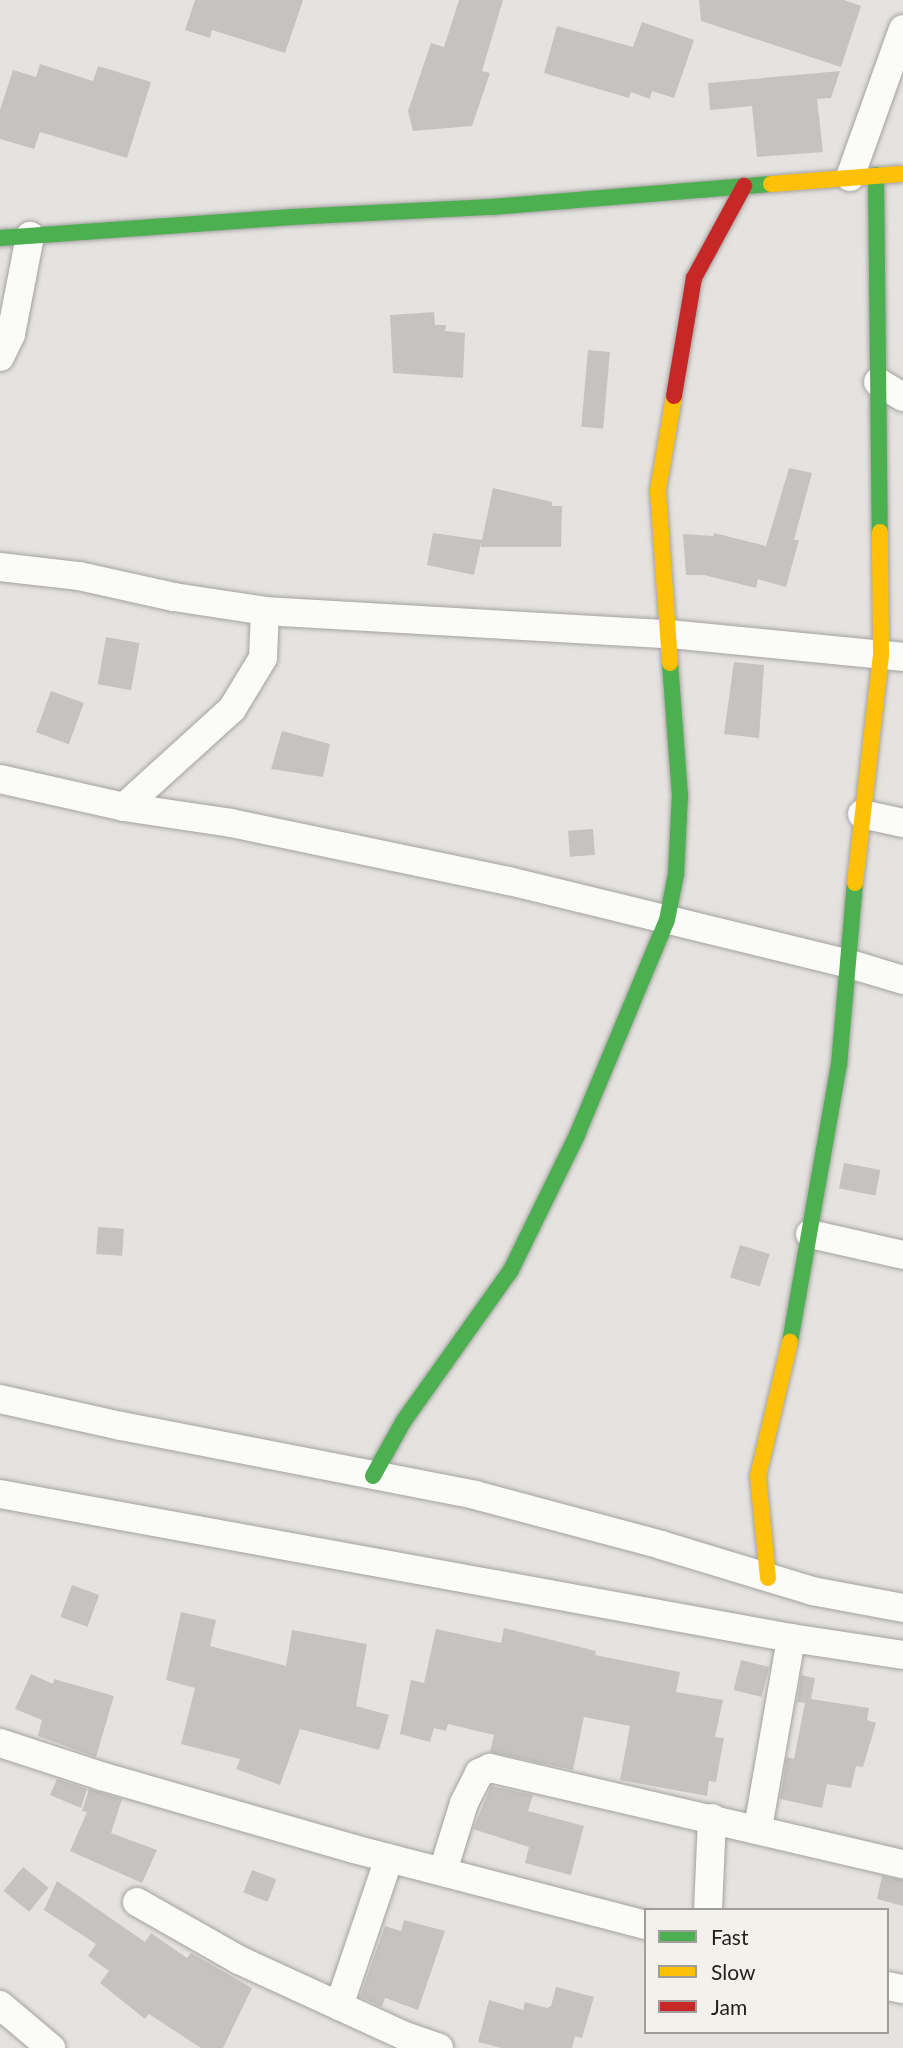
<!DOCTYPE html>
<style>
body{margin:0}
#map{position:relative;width:903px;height:2048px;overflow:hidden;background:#e5e3e0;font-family:Lato,sans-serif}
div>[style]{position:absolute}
.building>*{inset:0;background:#c5c3c2;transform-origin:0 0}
.roads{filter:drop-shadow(0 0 2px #a3a2a0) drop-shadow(0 0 2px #a3a2a0)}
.street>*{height:28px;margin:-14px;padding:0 14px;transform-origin:14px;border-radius:14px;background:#fbfbfa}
.fast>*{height:16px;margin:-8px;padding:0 8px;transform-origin:8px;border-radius:8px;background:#4caf50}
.slow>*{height:16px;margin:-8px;padding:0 8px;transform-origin:8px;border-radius:8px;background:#ffc107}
.jam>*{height:16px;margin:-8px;padding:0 8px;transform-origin:8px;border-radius:8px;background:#c62828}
span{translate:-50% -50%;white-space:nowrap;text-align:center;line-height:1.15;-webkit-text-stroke:5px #f3f1ec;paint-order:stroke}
.legend{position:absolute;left:644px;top:1908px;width:245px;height:126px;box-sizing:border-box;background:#f3f1ec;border:2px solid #9f9e9a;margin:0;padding:9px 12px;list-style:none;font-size:21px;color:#222120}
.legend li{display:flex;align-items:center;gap:14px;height:35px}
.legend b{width:35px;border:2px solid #9f9e9a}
</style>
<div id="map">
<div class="building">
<div style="clip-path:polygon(195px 0,303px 0,285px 53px,212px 30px,210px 38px,185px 30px)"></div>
<div style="clip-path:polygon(459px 0,503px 0,482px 71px,490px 73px,472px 126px,413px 131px,408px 111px,431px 43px,444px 47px)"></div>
<div style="clip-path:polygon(699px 0,844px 0,861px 6px,841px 67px,701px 21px)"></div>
<div style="clip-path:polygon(642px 22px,694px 40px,674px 98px,652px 91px,650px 99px,631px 92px,629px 98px,544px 73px,557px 26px,633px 47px)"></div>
<div style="clip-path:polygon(40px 64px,93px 81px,98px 66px,151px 82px,127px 158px,40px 132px,34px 149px,0 139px,0 110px,13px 70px,36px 77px)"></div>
<div style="clip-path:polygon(840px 71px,831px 98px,817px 99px,823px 152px,757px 157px,752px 106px,710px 110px,708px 83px)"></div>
<div style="clip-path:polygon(434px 312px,435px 325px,446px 325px,445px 331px,465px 333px,463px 378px,393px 373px,390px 315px)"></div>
<div style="left:588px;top:350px;width:22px;height:77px;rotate:5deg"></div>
<div style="clip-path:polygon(789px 468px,812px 473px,794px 540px,799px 540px,786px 587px,758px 579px,756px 588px,704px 575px,686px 575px,683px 534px,713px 536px,714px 533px,766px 546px)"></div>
<div style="clip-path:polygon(493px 488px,552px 502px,552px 506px,562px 506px,561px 547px,481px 547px,481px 543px,474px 575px,427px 565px,433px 533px,482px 540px)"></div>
<div style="left:106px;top:637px;width:34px;height:48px;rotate:10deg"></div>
<div style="clip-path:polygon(734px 662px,764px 665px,759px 738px,724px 734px)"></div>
<div style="left:51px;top:691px;width:35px;height:44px;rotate:20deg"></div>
<div style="clip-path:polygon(282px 731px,330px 744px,323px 777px,271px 769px)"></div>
<div style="left:593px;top:829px;width:26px;height:25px;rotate:86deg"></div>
<div style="left:844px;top:1163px;width:37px;height:26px;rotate:11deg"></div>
<div style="left:98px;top:1227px;width:26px;height:27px;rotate:4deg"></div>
<div style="left:740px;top:1245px;width:31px;height:34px;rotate:17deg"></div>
<div style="left:72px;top:1585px;width:29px;height:34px;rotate:20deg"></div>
<div style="clip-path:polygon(181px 1612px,216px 1620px,210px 1646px,286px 1666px,292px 1630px,367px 1644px,356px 1706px,389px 1715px,379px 1750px,300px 1729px,280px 1785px,236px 1769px,240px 1759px,181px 1744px,195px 1688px,166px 1680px)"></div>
<div style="clip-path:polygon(504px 1628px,596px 1651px,595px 1655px,680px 1672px,676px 1692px,723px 1700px,715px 1737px,724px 1738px,716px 1782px,709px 1781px,707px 1796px,620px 1780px,630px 1726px,584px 1717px,573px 1770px,490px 1752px,494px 1735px,448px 1724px,446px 1731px,434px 1728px,430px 1742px,400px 1734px,411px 1680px,424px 1683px,436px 1629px,501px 1643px)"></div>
<div style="left:741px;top:1660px;width:29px;height:31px;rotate:14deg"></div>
<div style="clip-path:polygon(31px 1674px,53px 1684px,54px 1679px,114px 1696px,96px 1757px,38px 1736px,42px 1720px,15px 1709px)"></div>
<div style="clip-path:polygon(801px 1675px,815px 1678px,811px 1699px,869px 1708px,867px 1720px,876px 1723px,863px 1767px,856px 1766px,851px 1788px,827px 1784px,822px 1808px,780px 1799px,787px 1757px,794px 1759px,805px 1703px,797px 1702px)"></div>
<div style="clip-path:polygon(57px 1779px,87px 1789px,81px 1808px,50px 1795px)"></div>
<div style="clip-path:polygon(491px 1786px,533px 1795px,528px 1811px,584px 1826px,571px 1875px,525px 1863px,529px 1847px,473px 1829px)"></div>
<div style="clip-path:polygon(89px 1789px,122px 1799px,111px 1833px,157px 1850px,142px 1883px,70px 1851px,87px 1812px,82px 1811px)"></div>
<div style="left:23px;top:1867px;width:33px;height:31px;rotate:39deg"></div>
<div style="left:252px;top:1870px;width:26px;height:24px;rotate:21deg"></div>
<div style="clip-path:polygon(882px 1876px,903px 1880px,903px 1906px,877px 1899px)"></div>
<div style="clip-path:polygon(57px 1881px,145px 1942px,151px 1933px,187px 1958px,191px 1953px,252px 1988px,223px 2048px,201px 2048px,149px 2014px,145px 2019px,100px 1983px,109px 1971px,88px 1956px,96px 1944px,44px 1910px)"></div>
<div style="clip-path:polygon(404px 1920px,445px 1931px,418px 2010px,385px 1998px,382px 2007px,360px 1997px,385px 1926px,401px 1931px)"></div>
<div style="clip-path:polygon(556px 1987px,594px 1997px,582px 2038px,575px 2036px,572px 2048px,501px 2048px,478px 2042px,489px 2000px,523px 2010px,525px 2002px,547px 2008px,551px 2006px)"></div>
</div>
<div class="roads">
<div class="street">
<div style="left:850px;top:177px;width:157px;rotate:-70.3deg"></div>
<div style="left:0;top:357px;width:25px;rotate:-64deg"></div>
<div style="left:11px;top:334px;width:100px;rotate:-79deg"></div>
<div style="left:878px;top:382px;width:29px;rotate:31deg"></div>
<div style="left:0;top:567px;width:80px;rotate:6.5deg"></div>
<div style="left:79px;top:576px;width:97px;rotate:12.5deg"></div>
<div style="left:174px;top:597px;width:92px;rotate:8.7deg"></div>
<div style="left:265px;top:611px;width:406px;rotate:3.3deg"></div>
<div style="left:670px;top:634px;width:234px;rotate:5.6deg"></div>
<div style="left:0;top:779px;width:127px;rotate:12.7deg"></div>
<div style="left:124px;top:807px;width:108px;rotate:8.5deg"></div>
<div style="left:231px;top:823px;width:284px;rotate:11.8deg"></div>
<div style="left:509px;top:881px;width:351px;rotate:13.7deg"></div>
<div style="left:850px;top:964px;width:55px;rotate:16.8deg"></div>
<div style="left:124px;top:807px;width:146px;rotate:-42.2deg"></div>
<div style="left:232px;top:709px;width:60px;rotate:-58.7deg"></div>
<div style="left:263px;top:658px;width:47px;rotate:-87.6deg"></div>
<div style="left:862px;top:814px;width:42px;rotate:12.4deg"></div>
<div style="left:810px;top:1234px;width:95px;rotate:12.7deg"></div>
<div style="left:0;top:1399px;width:124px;rotate:12.6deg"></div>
<div style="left:121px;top:1426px;width:361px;rotate:11deg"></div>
<div style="left:475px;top:1495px;width:193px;rotate:15deg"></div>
<div style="left:661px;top:1545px;width:158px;rotate:16.9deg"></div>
<div style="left:812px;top:1591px;width:93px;rotate:10.6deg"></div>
<div style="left:0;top:1494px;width:804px;rotate:10.32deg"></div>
<div style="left:791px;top:1638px;width:113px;rotate:8.6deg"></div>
<div style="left:0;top:1743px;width:106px;rotate:18.1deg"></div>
<div style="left:101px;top:1776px;width:263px;rotate:16.1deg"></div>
<div style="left:354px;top:1849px;width:302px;rotate:14.6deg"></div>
<div style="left:758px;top:1828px;width:193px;rotate:-80.1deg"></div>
<div style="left:443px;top:1871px;width:71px;rotate:-72.8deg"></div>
<div style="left:464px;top:1803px;width:34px;rotate:-63deg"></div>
<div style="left:479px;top:1773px;width:12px;rotate:-24deg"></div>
<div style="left:490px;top:1768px;width:424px;rotate:13.1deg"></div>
<div style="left:137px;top:1902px;width:117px;rotate:29.6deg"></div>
<div style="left:239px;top:1960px;width:183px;rotate:24.6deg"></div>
<div style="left:405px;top:2036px;width:36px;rotate:19deg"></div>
<div style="left:708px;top:1910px;width:92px;rotate:-87.5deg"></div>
<div style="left:887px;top:1986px;width:16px;rotate:11deg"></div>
<div style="left:0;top:2005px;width:67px;rotate:40.1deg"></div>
<div style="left:339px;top:2006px;width:156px;rotate:-71.3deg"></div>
</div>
<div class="fast">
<div style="left:876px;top:175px;width:357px;rotate:89.4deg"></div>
<div style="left:0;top:238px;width:293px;rotate:-4.1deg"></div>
<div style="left:292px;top:217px;width:200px;rotate:-2.9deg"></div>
<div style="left:492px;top:207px;width:280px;rotate:-4.7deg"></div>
<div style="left:790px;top:1342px;width:281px;rotate:-80deg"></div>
<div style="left:839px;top:1065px;width:183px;rotate:-85deg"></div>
<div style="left:373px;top:1476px;width:62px;rotate:-60.9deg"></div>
<div style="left:403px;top:1422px;width:186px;rotate:-54.6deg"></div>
<div style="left:511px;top:1270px;width:150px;rotate:-63.9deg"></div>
<div style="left:577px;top:1135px;width:233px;rotate:-67.3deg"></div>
<div style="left:667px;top:920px;width:47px;rotate:-78.9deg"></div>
<div style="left:676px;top:874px;width:78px;rotate:-87.1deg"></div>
<div style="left:680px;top:796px;width:133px;rotate:-94.3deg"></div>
</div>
<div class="slow">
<div style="left:771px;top:184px;width:130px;rotate:-4.4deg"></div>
<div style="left:670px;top:663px;width:173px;rotate:-94deg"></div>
<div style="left:658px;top:490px;width:95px;rotate:-80.3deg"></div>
<div style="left:855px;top:883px;width:230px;rotate:-83.5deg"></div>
<div style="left:881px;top:654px;width:122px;rotate:-90.5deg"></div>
<div style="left:768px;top:1578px;width:102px;rotate:-95.6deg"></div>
<div style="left:758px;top:1476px;width:138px;rotate:-76.6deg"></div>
</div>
<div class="jam">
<div style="left:674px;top:396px;width:120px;rotate:-80.4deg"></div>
<div style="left:694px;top:278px;width:105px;rotate:-61.5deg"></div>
</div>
</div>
<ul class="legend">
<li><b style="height:9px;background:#4caf50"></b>Fast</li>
<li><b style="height:9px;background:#ffc107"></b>Slow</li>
<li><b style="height:9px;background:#c62828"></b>Jam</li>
</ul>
</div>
